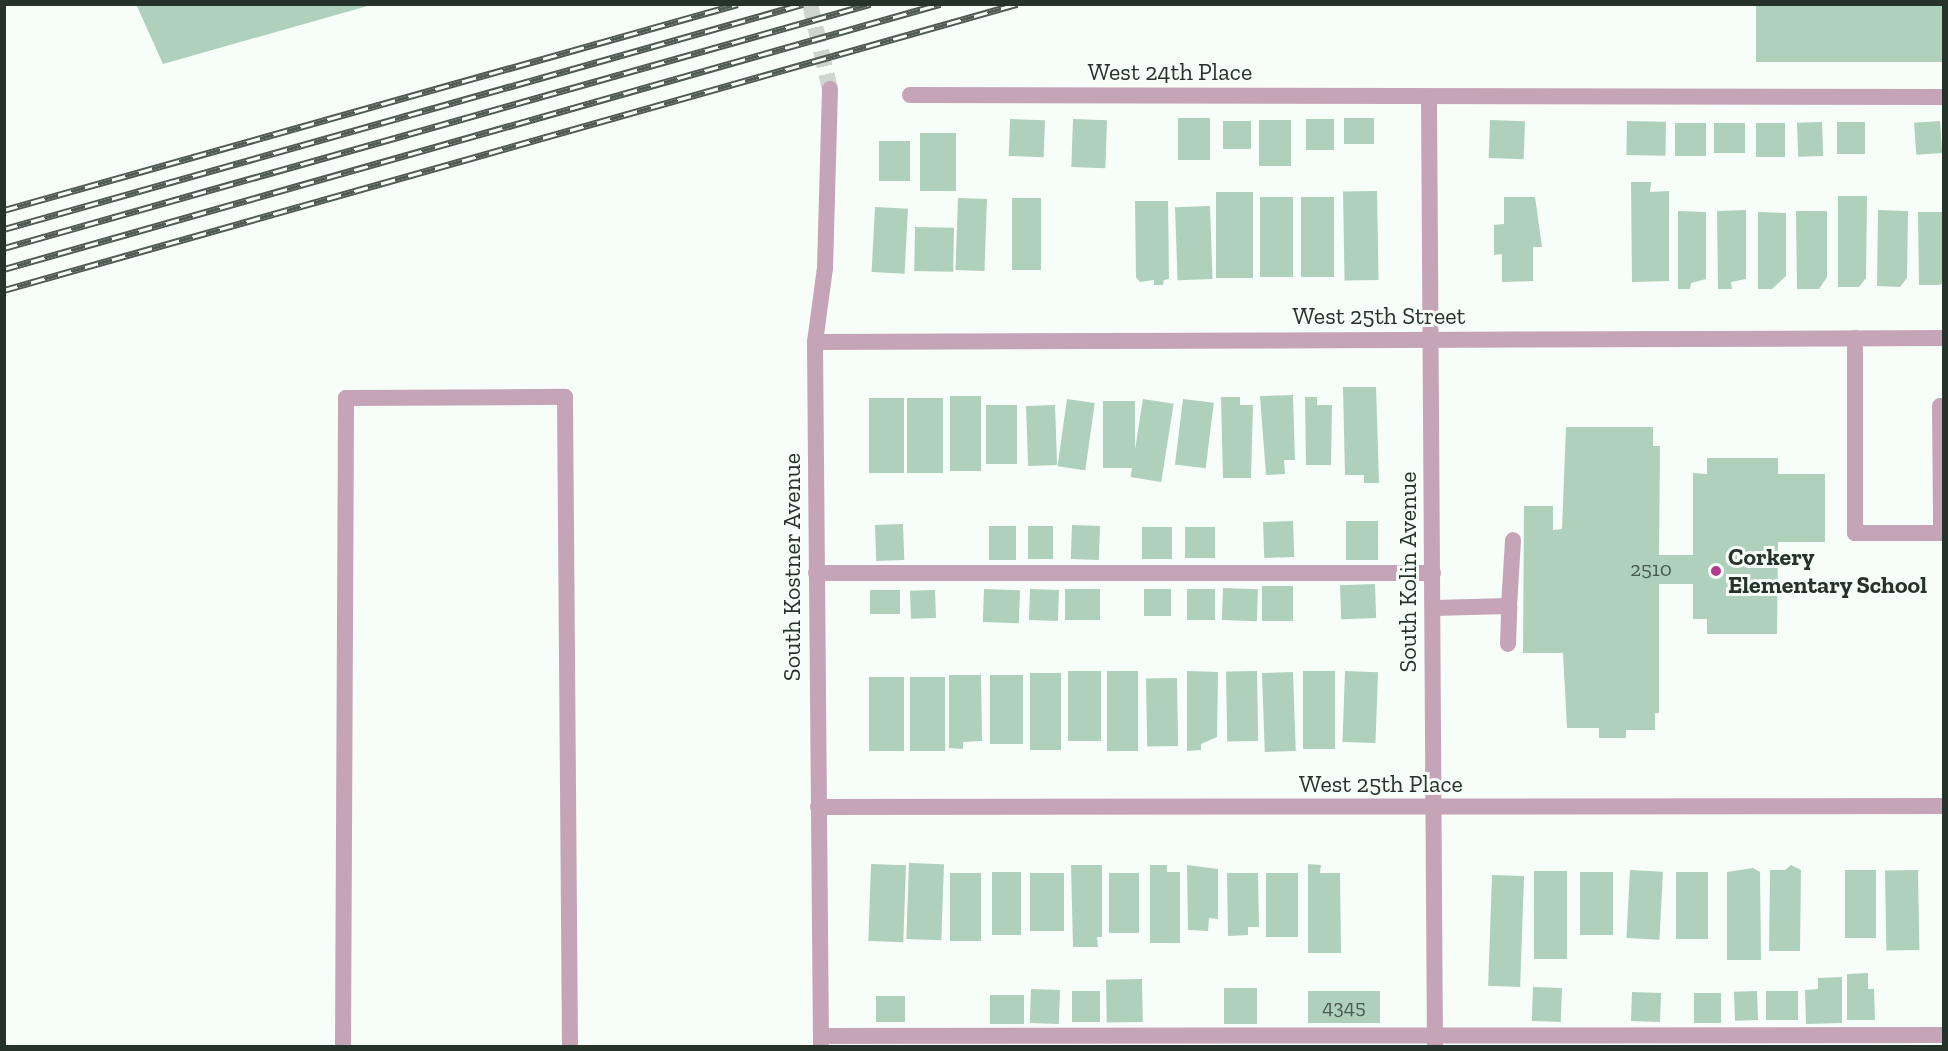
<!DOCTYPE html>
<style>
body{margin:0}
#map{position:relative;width:1948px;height:1051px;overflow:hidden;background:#f7fdf9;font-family:"Zilla Slab",serif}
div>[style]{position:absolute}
.building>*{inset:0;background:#afd1bb;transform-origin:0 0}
.tertiary-tunnel>*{height:16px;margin-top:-8px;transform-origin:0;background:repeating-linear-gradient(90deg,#cdd5d0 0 16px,transparent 0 24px)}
.service>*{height:16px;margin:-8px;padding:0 8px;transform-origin:8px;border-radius:8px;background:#c5a4b8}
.minor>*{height:16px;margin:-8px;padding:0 8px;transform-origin:8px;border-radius:8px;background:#c5a4b8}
.tertiary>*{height:16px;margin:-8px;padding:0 8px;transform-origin:8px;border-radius:8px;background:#c5a4b8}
.rail>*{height:7px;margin-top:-3.5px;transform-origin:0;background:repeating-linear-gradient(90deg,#f7fdf9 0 14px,#4e5a52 0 28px);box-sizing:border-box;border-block:2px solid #4e5a52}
.dots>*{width:16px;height:16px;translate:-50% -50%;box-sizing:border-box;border:3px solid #f7fdf9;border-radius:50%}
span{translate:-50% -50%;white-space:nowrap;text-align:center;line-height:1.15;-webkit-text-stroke:6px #f7fdf9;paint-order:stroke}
.number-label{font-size:21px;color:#485a4e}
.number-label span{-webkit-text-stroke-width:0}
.street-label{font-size:24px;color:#25332a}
.poi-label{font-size:24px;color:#25332a;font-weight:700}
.left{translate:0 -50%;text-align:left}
.frame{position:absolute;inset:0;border:6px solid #25332a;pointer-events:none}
</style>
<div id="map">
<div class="building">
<div style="clip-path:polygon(136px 4px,371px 4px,371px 5px,163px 64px)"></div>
<div style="left:1756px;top:4px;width:188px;height:58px"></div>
<div style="left:1178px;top:118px;width:32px;height:42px"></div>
<div style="left:1344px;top:118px;width:30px;height:26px"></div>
<div style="left:1010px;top:119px;width:35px;height:37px;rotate:2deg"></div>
<div style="left:1073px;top:119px;width:34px;height:48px;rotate:2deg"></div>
<div style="left:1334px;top:119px;width:31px;height:28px;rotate:90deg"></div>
<div style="left:1259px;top:120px;width:32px;height:46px"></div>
<div style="left:1490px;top:120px;width:35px;height:38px;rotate:2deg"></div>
<div style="left:1223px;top:121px;width:28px;height:28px"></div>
<div style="left:1627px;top:121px;width:39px;height:34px;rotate:1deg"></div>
<div style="left:1940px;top:121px;width:32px;height:26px;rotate:86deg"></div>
<div style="left:1822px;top:122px;width:34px;height:25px;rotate:88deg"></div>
<div style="left:1837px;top:122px;width:28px;height:32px"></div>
<div style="left:1675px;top:123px;width:31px;height:33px"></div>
<div style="left:1714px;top:123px;width:31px;height:30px"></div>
<div style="left:1756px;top:123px;width:29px;height:34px"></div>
<div style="left:956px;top:133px;width:58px;height:36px;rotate:90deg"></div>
<div style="left:879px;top:141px;width:31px;height:40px"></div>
<div style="clip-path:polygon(1631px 182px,1651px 182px,1650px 192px,1669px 191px,1669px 281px,1632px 282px)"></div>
<div style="left:1377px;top:191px;width:89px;height:34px;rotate:89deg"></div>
<div style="left:1216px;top:192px;width:37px;height:86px"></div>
<div style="clip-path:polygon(1838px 196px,1867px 196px,1866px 278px,1859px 287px,1838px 287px)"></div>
<div style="left:1260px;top:197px;width:33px;height:80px"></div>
<div style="left:1301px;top:197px;width:33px;height:80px"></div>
<div style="clip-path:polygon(1504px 197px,1535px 197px,1542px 247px,1533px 247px,1533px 281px,1502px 282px,1502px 254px,1494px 255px,1494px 225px,1504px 224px)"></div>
<div style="left:958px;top:198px;width:29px;height:72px;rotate:2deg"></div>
<div style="left:1012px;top:198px;width:29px;height:72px"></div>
<div style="clip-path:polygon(1135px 201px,1168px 201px,1169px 279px,1164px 280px,1163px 285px,1154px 285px,1154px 280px,1140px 282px,1136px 277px)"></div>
<div style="left:1210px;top:206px;width:73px;height:35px;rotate:88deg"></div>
<div style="left:875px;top:207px;width:33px;height:65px;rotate:3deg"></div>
<div style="clip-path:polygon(1746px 210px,1746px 279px,1731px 282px,1732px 289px,1718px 289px,1717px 211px)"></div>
<div style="clip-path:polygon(1878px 210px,1908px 211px,1907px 278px,1900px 287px,1877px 286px)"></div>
<div style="clip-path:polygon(1678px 211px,1706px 212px,1706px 279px,1691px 283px,1690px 289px,1678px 289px)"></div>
<div style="clip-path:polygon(1796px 211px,1827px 211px,1827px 277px,1819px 289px,1797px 289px)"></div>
<div style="clip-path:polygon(1758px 212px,1786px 213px,1786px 276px,1772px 289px,1758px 289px)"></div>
<div style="clip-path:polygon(1918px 212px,1944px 212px,1944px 281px,1940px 285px,1919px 285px)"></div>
<div style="left:915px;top:227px;width:39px;height:44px;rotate:1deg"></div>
<div style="clip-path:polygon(1343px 387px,1376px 387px,1379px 483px,1364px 483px,1364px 475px,1345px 475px)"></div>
<div style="clip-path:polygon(1293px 395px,1295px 460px,1284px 460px,1285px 474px,1266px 475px,1260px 396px)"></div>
<div style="left:950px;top:396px;width:31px;height:75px"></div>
<div style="clip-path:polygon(1221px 397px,1240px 397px,1240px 405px,1253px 405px,1251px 478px,1223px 478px)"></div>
<div style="clip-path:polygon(1305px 397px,1317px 397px,1317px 405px,1332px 405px,1331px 465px,1306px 465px)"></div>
<div style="left:869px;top:398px;width:35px;height:75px"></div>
<div style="left:907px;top:398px;width:36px;height:75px"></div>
<div style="left:1067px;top:399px;width:28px;height:68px;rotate:8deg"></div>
<div style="left:1143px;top:399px;width:31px;height:79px;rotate:9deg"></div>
<div style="left:1183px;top:399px;width:31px;height:66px;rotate:7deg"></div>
<div style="left:1103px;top:401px;width:32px;height:67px"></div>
<div style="left:986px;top:405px;width:31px;height:59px"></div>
<div style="left:1055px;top:405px;width:60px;height:29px;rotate:88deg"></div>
<div style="clip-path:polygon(1566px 427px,1653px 427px,1653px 446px,1660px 446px,1659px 555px,1693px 555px,1693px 473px,1707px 474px,1707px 458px,1778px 458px,1778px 474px,1825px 474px,1825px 542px,1778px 542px,1777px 634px,1707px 634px,1707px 619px,1693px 619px,1693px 584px,1659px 584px,1659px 713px,1655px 713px,1655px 730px,1626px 730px,1626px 738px,1599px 738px,1599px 728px,1567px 728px,1563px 653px,1523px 653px,1524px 506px,1553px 506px,1553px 530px,1562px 529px)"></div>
<div style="left:1293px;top:521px;width:36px;height:30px;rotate:88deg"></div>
<div style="left:1346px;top:521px;width:32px;height:39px"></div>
<div style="left:903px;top:524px;width:36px;height:28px;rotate:88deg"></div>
<div style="left:1072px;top:525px;width:28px;height:34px;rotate:2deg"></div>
<div style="left:989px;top:526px;width:27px;height:34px"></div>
<div style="left:1028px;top:526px;width:25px;height:33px"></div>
<div style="left:1142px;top:527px;width:30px;height:32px"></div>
<div style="left:1185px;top:527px;width:30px;height:31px"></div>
<div style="left:1375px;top:584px;width:34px;height:35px;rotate:88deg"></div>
<div style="left:1262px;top:586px;width:31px;height:35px"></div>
<div style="left:1223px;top:588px;width:35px;height:32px;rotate:2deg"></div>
<div style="left:984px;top:589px;width:36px;height:33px;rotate:2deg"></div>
<div style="left:1030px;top:589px;width:29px;height:31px;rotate:2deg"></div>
<div style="left:1100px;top:589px;width:31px;height:35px;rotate:90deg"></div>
<div style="left:1144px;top:589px;width:27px;height:27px"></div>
<div style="left:1187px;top:589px;width:28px;height:31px"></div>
<div style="left:870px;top:590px;width:30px;height:24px"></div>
<div style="left:935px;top:590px;width:28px;height:25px;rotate:88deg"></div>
<div style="left:1068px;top:671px;width:33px;height:70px"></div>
<div style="left:1107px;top:671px;width:31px;height:80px"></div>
<div style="clip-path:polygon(1187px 671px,1218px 672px,1217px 737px,1201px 744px,1201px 750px,1187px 751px)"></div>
<div style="left:1257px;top:671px;width:70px;height:31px;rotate:89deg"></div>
<div style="left:1303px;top:671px;width:32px;height:78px"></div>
<div style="left:1345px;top:671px;width:33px;height:71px;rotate:2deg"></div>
<div style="left:1293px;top:672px;width:79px;height:31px;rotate:88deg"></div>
<div style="left:1030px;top:673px;width:31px;height:77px"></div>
<div style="clip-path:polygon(949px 675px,981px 675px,982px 741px,963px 742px,963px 749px,949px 748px)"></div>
<div style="left:990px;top:675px;width:33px;height:69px"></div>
<div style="left:869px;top:677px;width:35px;height:74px"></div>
<div style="left:910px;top:677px;width:35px;height:74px"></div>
<div style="left:1177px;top:678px;width:68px;height:31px;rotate:89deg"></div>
<div style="left:909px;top:863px;width:35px;height:76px;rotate:2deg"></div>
<div style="left:871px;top:864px;width:35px;height:77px;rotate:2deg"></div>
<div style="clip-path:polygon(1308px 864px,1321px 865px,1320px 873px,1340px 873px,1341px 953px,1308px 953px)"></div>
<div style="clip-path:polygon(1071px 865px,1102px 865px,1102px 937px,1097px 937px,1098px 947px,1073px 947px)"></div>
<div style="clip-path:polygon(1150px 865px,1167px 865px,1167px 872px,1180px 872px,1180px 943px,1150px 943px)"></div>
<div style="clip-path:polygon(1187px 865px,1218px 869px,1218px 919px,1209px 918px,1208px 931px,1188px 930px)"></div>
<div style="clip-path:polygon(1791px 865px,1801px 870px,1800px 951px,1769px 951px,1770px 870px,1785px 870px)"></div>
<div style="clip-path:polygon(1753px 868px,1760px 872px,1761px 960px,1727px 960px,1727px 872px)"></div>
<div style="left:1630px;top:870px;width:33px;height:68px;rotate:3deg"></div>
<div style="left:1845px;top:870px;width:31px;height:68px"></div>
<div style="left:1918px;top:870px;width:80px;height:33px;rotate:89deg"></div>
<div style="left:1534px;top:871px;width:33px;height:88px"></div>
<div style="left:992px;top:872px;width:29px;height:63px"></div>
<div style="left:1580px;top:872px;width:33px;height:63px"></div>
<div style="left:1676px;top:872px;width:32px;height:67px"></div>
<div style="left:950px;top:873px;width:31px;height:68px"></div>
<div style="left:1030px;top:873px;width:34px;height:58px"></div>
<div style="left:1109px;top:873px;width:30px;height:60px"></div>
<div style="clip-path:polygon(1227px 873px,1258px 873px,1259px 927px,1248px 927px,1248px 935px,1228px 936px)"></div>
<div style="left:1266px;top:873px;width:32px;height:64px"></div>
<div style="left:1524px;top:876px;width:111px;height:32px;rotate:92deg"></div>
<div style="clip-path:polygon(1868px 973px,1868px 989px,1874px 989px,1875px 1020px,1847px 1020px,1847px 974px)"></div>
<div style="clip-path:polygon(1842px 977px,1842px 1023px,1806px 1024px,1805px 990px,1818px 989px,1818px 978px)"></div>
<div style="left:1142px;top:979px;width:43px;height:36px;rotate:89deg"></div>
<div style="left:1533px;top:987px;width:29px;height:34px;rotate:2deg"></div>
<div style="left:1224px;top:988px;width:33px;height:36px"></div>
<div style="left:1031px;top:989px;width:29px;height:34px;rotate:2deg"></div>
<div style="left:1072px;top:991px;width:28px;height:31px"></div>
<div style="left:1380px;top:991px;width:32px;height:72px;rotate:90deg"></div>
<div style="left:1757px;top:991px;width:29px;height:23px;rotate:88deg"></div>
<div style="left:1766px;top:991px;width:32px;height:29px"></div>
<div style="left:1632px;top:992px;width:29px;height:29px;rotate:2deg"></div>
<div style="left:1694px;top:993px;width:27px;height:30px"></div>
<div style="left:990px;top:995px;width:34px;height:29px"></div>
<div style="left:876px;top:996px;width:29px;height:26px"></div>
</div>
<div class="tertiary-tunnel">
<div style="left:810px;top:4px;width:87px;rotate:76.8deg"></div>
</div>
<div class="service">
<div style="left:910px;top:95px;width:1034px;rotate:0.11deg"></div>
<div style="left:1855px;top:338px;width:195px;rotate:90deg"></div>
<div style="left:1855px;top:533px;width:89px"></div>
<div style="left:1940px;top:406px;width:127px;rotate:89.5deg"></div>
<div style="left:816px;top:573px;width:617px"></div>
<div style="left:1433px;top:608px;width:76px;rotate:-1.5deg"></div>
<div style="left:1509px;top:606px;width:66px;rotate:-86.5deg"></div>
<div style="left:1508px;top:644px;width:38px;rotate:-88deg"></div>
<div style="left:821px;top:1036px;width:1123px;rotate:-0.05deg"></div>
<div style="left:343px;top:1046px;width:648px;rotate:-89.73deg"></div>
<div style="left:346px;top:398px;width:219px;rotate:-0.3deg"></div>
<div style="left:565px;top:397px;width:649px;rotate:89.56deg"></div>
</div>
<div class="minor">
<div style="left:1429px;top:97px;width:949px;rotate:89.64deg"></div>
<div style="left:815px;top:342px;width:1129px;rotate:-0.2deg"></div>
<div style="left:818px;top:807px;width:1126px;rotate:-0.05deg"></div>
</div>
<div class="tertiary">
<div style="left:821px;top:1046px;width:704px;rotate:-90.49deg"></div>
<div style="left:815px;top:342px;width:75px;rotate:-82.3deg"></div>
<div style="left:825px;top:268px;width:179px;rotate:-88.4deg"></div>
</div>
<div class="rail">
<div style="left:4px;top:210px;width:762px;rotate:-15.68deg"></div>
<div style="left:4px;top:229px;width:830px;rotate:-15.73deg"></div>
<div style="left:4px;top:248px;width:900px;rotate:-15.74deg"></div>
<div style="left:4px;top:269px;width:973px;rotate:-15.81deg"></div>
<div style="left:4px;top:290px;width:1053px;rotate:-15.77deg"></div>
</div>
<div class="dots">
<div style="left:1716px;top:571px;background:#b1398f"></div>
</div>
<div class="number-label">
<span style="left:1651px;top:569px">2510</span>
<span style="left:1344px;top:1007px">4345</span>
</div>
<div class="street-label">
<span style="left:1170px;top:72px">West 24th Place</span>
<span style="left:1379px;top:316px">West 25th Street</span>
<span style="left:792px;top:567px;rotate:-90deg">South Kostner Avenue</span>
<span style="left:1408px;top:572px;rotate:-90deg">South Kolin Avenue</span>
<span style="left:1381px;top:784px">West 25th Place</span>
</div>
<div class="poi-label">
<span class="left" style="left:1728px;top:571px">Corkery<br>Elementary School</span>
</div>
<div class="frame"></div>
</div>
